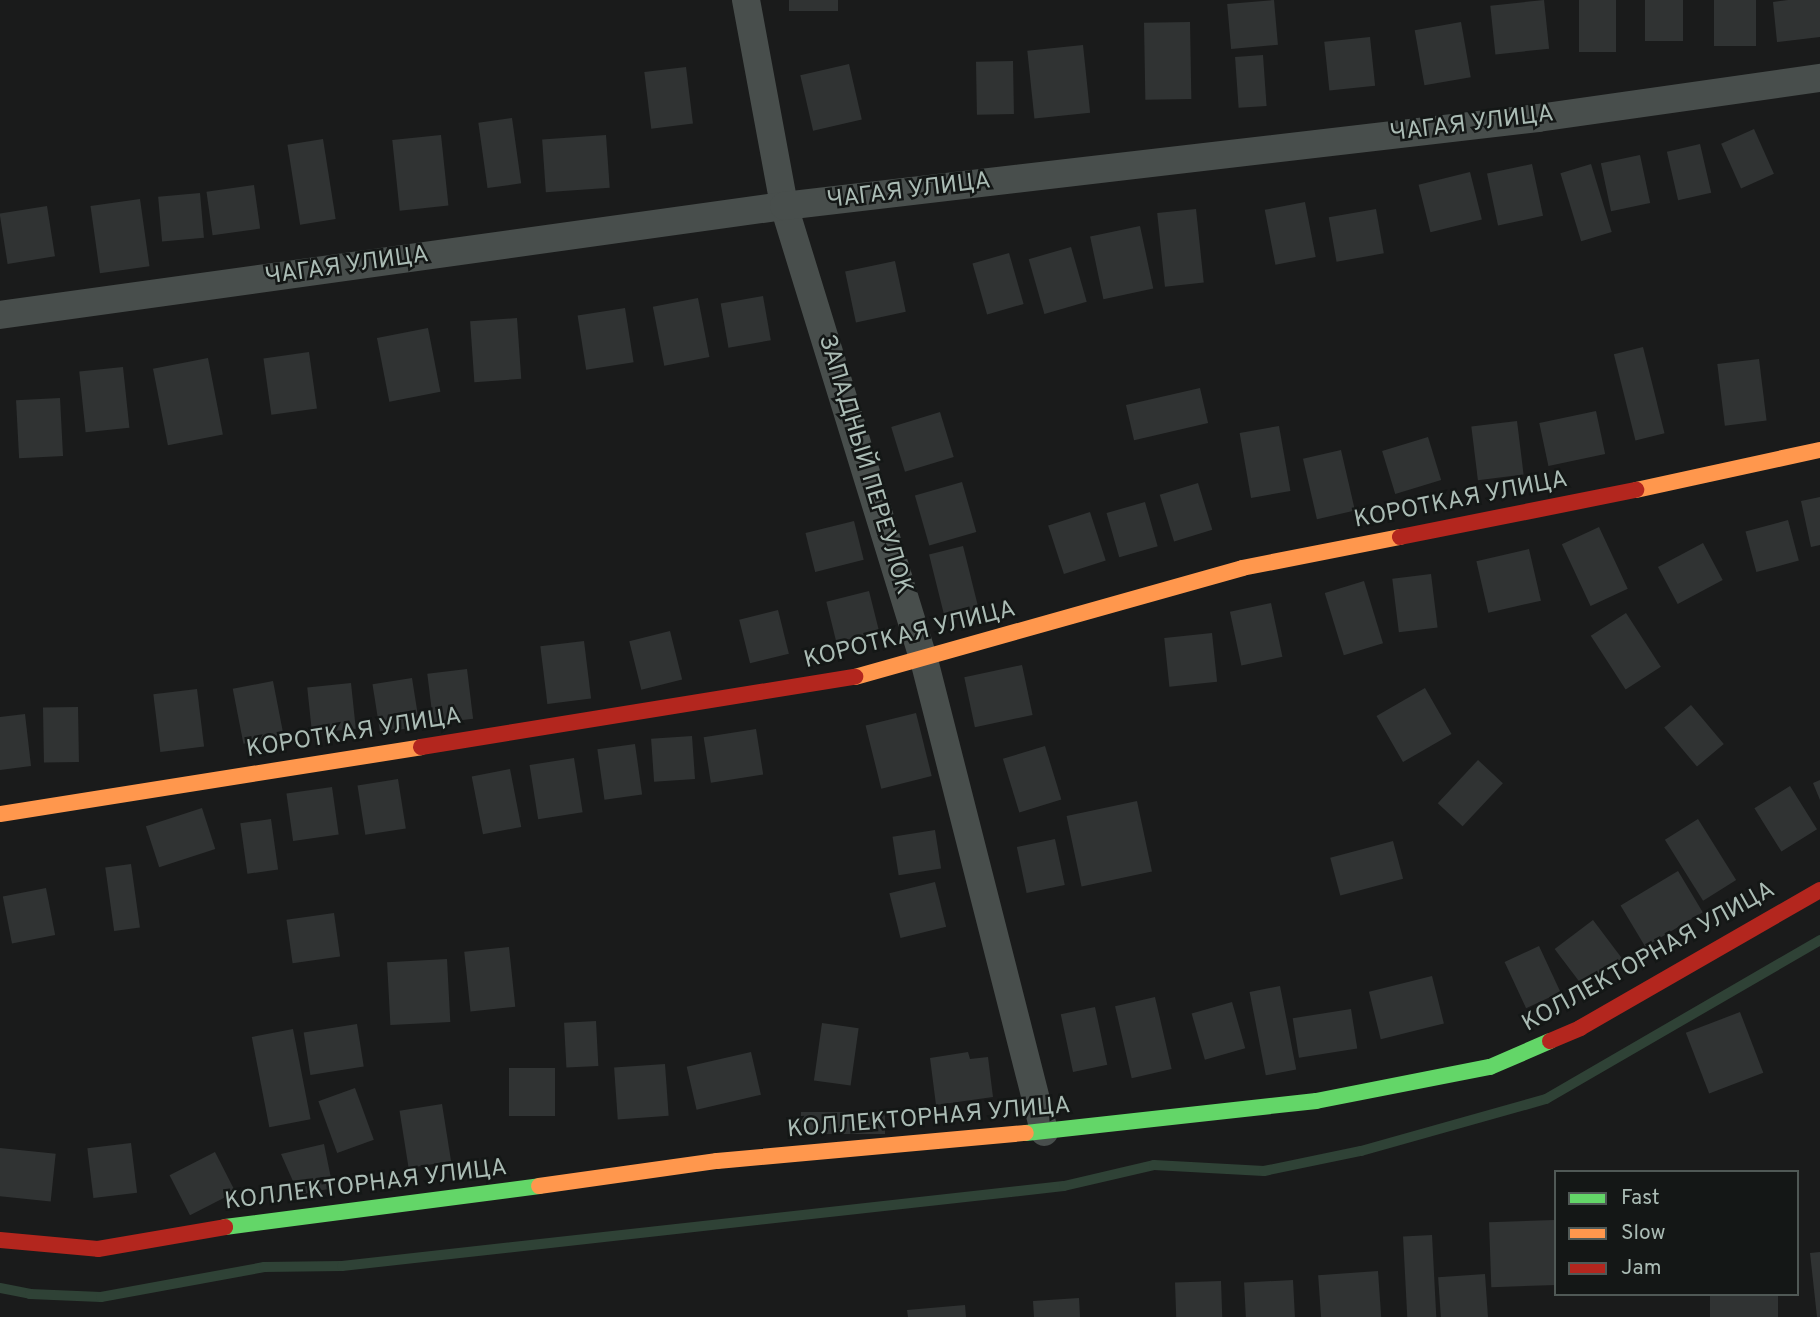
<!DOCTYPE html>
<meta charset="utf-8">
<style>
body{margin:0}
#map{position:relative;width:1820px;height:1317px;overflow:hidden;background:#1a1b1b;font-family:Overpass,sans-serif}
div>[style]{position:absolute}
.stream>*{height:10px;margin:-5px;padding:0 5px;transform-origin:5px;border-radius:5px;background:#2f4236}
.building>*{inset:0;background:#303333;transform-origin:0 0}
.street>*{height:28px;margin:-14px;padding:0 14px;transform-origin:14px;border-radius:14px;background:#484e4c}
.fast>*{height:16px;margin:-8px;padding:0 8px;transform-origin:8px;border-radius:8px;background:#63d668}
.slow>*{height:16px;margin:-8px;padding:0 8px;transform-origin:8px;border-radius:8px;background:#ff974d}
.jam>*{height:16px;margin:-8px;padding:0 8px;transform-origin:8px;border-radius:8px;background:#b3261e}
span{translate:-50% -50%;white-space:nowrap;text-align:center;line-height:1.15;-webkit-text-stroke:5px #141716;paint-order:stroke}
.street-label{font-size:24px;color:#abbcb5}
.legend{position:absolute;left:1554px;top:1170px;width:245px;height:126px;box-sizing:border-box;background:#141716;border:2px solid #505956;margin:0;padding:9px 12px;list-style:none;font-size:21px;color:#abbcb5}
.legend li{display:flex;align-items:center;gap:14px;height:35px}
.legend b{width:35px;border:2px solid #505956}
</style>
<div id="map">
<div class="stream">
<div style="left:0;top:1288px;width:31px;rotate:11deg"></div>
<div style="left:30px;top:1294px;width:71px;rotate:2.4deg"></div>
<div style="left:101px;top:1297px;width:166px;rotate:-10.4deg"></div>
<div style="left:264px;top:1267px;width:78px;rotate:-0.7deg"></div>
<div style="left:342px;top:1266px;width:726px;rotate:-6.32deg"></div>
<div style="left:1064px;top:1186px;width:92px;rotate:-13.1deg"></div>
<div style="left:1154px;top:1165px;width:110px;rotate:3.1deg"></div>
<div style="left:1264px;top:1171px;width:99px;rotate:-11.7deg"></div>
<div style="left:1361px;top:1151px;width:192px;rotate:-15.7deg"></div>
<div style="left:1546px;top:1099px;width:317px;rotate:-30.1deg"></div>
</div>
<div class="building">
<div style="left:789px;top:0;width:49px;height:11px"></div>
<div style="left:1274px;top:0;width:45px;height:47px;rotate:85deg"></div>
<div style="left:1544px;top:0;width:49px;height:54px;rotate:84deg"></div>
<div style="left:1579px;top:0;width:37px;height:52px"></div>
<div style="left:1645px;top:0;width:38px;height:41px"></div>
<div style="left:1714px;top:0;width:42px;height:46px"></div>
<div style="clip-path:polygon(1788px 0,1820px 0,1820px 37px,1777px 42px,1773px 2px)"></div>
<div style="left:1190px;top:22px;width:77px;height:46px;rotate:89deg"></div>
<div style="left:1461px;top:22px;width:56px;height:47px;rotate:80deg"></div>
<div style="left:1370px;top:37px;width:49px;height:46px;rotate:84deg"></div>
<div style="left:1083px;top:45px;width:68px;height:56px;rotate:84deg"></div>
<div style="left:1263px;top:55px;width:51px;height:28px;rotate:86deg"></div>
<div style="left:1013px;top:61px;width:53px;height:37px;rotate:89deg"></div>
<div style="left:849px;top:64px;width:57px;height:50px;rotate:77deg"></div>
<div style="left:686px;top:67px;width:57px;height:42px;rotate:83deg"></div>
<div style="left:512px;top:118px;width:66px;height:34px;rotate:82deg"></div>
<div style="left:1754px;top:129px;width:49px;height:36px;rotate:66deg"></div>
<div style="left:441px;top:135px;width:71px;height:49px;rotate:84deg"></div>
<div style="left:606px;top:135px;width:53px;height:64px;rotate:86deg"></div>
<div style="left:323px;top:139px;width:81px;height:36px;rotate:81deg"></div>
<div style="left:1700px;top:144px;width:50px;height:34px;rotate:77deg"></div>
<div style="left:1640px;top:155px;width:49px;height:40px;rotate:78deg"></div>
<div style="left:1532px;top:164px;width:53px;height:46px;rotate:78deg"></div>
<div style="left:1591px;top:164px;width:71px;height:32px;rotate:73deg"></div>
<div style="left:1470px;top:172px;width:49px;height:53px;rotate:76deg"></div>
<div style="left:254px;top:185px;width:44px;height:48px;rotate:82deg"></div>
<div style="left:200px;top:193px;width:45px;height:42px;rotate:85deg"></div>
<div style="left:140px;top:199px;width:68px;height:50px;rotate:82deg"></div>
<div style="left:1305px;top:202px;width:56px;height:41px;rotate:79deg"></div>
<div style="left:47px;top:206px;width:51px;height:48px;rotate:81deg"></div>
<div style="left:1196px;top:209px;width:74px;height:39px;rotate:84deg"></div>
<div style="left:1376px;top:209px;width:45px;height:48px;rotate:80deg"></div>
<div style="left:1140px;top:226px;width:64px;height:51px;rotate:78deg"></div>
<div style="left:1071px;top:247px;width:57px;height:44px;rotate:74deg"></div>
<div style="left:1009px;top:253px;width:53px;height:38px;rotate:74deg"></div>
<div style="left:895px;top:261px;width:52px;height:51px;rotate:78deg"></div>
<div style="left:763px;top:296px;width:45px;height:43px;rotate:80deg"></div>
<div style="left:698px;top:298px;width:60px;height:46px;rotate:79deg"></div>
<div style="left:625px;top:308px;width:55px;height:48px;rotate:81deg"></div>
<div style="left:517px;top:318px;width:61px;height:47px;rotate:86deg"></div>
<div style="left:428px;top:328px;width:65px;height:52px;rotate:79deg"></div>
<div style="left:1643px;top:347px;width:89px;height:30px;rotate:76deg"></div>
<div style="left:309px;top:352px;width:57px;height:46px;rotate:82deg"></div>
<div style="left:208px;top:358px;width:78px;height:56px;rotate:79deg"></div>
<div style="left:1759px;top:359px;width:62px;height:42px;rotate:83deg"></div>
<div style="left:123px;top:367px;width:61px;height:44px;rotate:84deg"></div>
<div style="left:1200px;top:388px;width:36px;height:76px;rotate:77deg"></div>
<div style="left:60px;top:398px;width:58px;height:44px;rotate:87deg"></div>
<div style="left:1596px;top:411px;width:44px;height:58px;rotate:78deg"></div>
<div style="left:940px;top:412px;width:47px;height:51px;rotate:73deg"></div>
<div style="left:1517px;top:421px;width:54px;height:46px;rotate:83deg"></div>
<div style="left:1279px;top:426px;width:66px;height:40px;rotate:80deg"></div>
<div style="left:1428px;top:437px;width:45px;height:48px;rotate:73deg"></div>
<div style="left:1341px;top:450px;width:62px;height:39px;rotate:77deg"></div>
<div style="left:962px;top:482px;width:52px;height:49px;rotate:74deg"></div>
<div style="left:1198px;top:483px;width:49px;height:40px;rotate:73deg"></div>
<div style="clip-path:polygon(1820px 497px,1820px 545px,1811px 547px,1801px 501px)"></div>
<div style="left:1145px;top:502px;width:46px;height:40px;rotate:74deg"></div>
<div style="left:1090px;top:512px;width:51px;height:44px;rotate:72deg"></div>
<div style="left:1788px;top:520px;width:42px;height:44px;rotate:75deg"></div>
<div style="left:854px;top:521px;width:40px;height:50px;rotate:76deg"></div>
<div style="left:1599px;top:527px;width:68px;height:41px;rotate:65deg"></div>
<div style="left:1703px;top:543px;width:42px;height:51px;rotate:62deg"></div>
<div style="left:963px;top:546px;width:68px;height:35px;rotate:76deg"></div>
<div style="left:1529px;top:549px;width:53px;height:54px;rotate:77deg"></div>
<div style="left:1431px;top:574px;width:54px;height:39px;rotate:83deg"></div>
<div style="left:1364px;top:581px;width:65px;height:41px;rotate:73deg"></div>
<div style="left:869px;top:591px;width:42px;height:44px;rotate:76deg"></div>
<div style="left:1271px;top:603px;width:55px;height:42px;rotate:78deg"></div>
<div style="left:778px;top:610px;width:45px;height:40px;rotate:76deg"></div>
<div style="left:1626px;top:613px;width:64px;height:42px;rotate:57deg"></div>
<div style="left:670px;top:631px;width:50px;height:42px;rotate:76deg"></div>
<div style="left:1212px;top:633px;width:49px;height:48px;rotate:84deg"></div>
<div style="left:584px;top:641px;width:58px;height:44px;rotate:83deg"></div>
<div style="left:1022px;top:665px;width:51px;height:59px;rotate:78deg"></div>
<div style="left:467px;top:669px;width:50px;height:40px;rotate:83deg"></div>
<div style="left:412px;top:678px;width:49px;height:40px;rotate:81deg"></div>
<div style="left:273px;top:681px;width:56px;height:41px;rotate:79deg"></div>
<div style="left:351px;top:683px;width:46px;height:44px;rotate:84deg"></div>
<div style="left:1425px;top:688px;width:53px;height:56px;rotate:60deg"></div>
<div style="left:197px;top:689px;width:58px;height:44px;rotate:83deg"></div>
<div style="left:1691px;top:705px;width:51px;height:35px;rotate:50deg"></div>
<div style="left:78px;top:707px;width:55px;height:35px;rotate:89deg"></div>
<div style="left:916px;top:713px;width:65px;height:52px;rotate:76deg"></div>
<div style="clip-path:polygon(25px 714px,31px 766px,0 770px,0 717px)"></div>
<div style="left:756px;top:729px;width:46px;height:53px;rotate:81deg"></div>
<div style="left:692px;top:736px;width:43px;height:41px;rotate:86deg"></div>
<div style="left:635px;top:744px;width:51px;height:38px;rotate:82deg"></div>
<div style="left:1045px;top:746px;width:56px;height:44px;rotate:73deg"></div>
<div style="left:574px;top:758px;width:55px;height:45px;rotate:81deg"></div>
<div style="left:1478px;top:760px;width:34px;height:59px;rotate:43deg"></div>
<div style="left:510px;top:769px;width:59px;height:39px;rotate:79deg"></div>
<div style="left:398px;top:779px;width:50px;height:41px;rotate:81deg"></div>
<div style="clip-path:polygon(1820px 780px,1820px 800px,1813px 783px)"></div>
<div style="left:1790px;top:786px;width:51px;height:42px;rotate:58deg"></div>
<div style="left:332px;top:787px;width:48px;height:46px;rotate:82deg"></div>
<div style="left:1137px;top:801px;width:72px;height:72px;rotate:78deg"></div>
<div style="left:202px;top:808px;width:43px;height:59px;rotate:72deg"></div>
<div style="left:271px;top:819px;width:51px;height:31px;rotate:82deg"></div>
<div style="left:1698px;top:819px;width:72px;height:39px;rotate:58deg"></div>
<div style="left:935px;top:830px;width:39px;height:43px;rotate:81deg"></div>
<div style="left:1055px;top:839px;width:47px;height:39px;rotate:78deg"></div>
<div style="left:1393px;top:841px;width:39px;height:65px;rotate:75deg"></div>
<div style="left:131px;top:864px;width:64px;height:26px;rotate:82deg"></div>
<div style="left:1678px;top:871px;width:48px;height:67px;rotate:59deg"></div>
<div style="left:935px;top:882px;width:46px;height:47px;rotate:76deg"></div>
<div style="left:46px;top:888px;width:48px;height:44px;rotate:79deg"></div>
<div style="left:334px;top:913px;width:44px;height:48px;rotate:82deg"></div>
<div style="left:1593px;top:920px;width:48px;height:48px;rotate:53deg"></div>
<div style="left:1539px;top:946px;width:51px;height:38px;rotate:65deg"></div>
<div style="left:509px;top:947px;width:60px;height:45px;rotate:84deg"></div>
<div style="left:447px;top:959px;width:63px;height:60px;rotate:87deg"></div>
<div style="left:1432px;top:976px;width:49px;height:65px;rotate:76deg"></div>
<div style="left:1280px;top:986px;width:85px;height:31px;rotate:79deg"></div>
<div style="left:1155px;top:997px;width:74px;height:41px;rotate:77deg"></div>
<div style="left:1232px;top:1002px;width:48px;height:42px;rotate:74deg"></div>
<div style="left:1095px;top:1007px;width:59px;height:35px;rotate:78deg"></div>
<div style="left:1351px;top:1009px;width:40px;height:59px;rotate:81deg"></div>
<div style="left:1740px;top:1012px;width:65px;height:58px;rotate:69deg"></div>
<div style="left:596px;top:1021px;width:45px;height:32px;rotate:87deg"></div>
<div style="left:822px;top:1023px;width:37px;height:58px;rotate:8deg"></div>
<div style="left:357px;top:1024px;width:43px;height:54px;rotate:81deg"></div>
<div style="left:293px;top:1029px;width:92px;height:42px;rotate:79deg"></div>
<div style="left:751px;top:1052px;width:44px;height:66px;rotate:77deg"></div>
<div style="clip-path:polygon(968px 1052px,970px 1059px,988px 1057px,993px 1097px,936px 1105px,930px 1058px)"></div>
<div style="left:665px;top:1064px;width:52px;height:51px;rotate:86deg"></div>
<div style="left:509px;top:1068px;width:46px;height:48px"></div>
<div style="left:355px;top:1088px;width:55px;height:39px;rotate:70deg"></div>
<div style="left:442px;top:1104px;width:58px;height:43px;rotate:81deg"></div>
<div style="left:885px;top:1112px;width:22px;height:84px;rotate:90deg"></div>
<div style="left:131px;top:1143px;width:50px;height:44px;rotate:83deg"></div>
<div style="clip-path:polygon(324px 1144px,333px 1188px,299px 1195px,281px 1154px)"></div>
<div style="left:0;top:1148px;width:56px;height:48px;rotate:6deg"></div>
<div style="left:215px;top:1152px;width:45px;height:51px;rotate:63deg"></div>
<div style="left:1554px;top:1220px;width:65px;height:65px;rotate:88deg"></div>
<div style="left:1432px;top:1235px;width:82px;height:29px;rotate:87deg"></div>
<div style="clip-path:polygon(1820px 1252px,1820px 1317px,1817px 1317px,1810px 1253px)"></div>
<div style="left:1378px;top:1271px;width:46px;height:60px;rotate:86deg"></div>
<div style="left:1485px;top:1274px;width:43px;height:47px;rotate:86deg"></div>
<div style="left:1293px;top:1280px;width:37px;height:49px;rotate:87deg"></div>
<div style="left:1221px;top:1281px;width:36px;height:46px;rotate:88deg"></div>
<div style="left:1710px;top:1294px;width:68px;height:23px"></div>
<div style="clip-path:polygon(1079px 1298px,1080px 1317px,1034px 1317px,1033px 1301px)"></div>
<div style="clip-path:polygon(965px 1305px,966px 1317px,908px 1317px,907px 1310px)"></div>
</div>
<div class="street">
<div style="left:746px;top:0;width:209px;rotate:79.5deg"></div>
<div style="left:784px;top:206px;width:475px;rotate:72.9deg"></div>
<div style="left:924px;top:660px;width:487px;rotate:75.7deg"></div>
<div style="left:0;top:315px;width:792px;rotate:-7.92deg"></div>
<div style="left:784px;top:206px;width:759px;rotate:-6.66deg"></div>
<div style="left:1538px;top:118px;width:285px;rotate:-8.1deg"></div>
</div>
<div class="fast">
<div style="left:1026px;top:1133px;width:292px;rotate:-6.3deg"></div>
<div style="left:1316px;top:1101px;width:177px;rotate:-11.1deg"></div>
<div style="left:1490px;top:1067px;width:65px;rotate:-23.4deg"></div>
<div style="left:225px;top:1227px;width:317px;rotate:-7.4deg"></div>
</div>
<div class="slow">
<div style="left:1636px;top:490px;width:188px;rotate:-12.3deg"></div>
<div style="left:855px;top:677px;width:402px;rotate:-15.7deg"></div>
<div style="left:1242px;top:568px;width:161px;rotate:-11.1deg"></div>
<div style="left:0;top:814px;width:426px;rotate:-9deg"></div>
<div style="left:539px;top:1186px;width:180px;rotate:-8deg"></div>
<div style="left:717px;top:1161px;width:310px;rotate:-5.2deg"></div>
</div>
<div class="jam">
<div style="left:1400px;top:537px;width:241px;rotate:-11.3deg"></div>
<div style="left:421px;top:747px;width:440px;rotate:-9.2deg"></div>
<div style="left:1550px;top:1041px;width:33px;rotate:-23deg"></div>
<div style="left:1580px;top:1028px;width:277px;rotate:-29.9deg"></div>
<div style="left:0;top:1240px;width:98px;rotate:5.2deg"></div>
<div style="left:98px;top:1249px;width:129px;rotate:-9.8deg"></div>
</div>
<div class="street-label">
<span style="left:1472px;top:125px;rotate:-7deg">ЧАГАЯ УЛИЦА</span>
<span style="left:909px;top:192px;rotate:-7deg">ЧАГАЯ УЛИЦА</span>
<span style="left:347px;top:267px;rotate:-8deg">ЧАГАЯ УЛИЦА</span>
<span style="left:864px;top:465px;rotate:73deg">ЗАПАДНЫЙ ПЕРЕУЛОК</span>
<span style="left:1461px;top:501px;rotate:-11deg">КОРОТКАЯ УЛИЦА</span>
<span style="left:910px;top:636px;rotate:-14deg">КОРОТКАЯ УЛИЦА</span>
<span style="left:354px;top:734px;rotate:-9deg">КОРОТКАЯ УЛИЦА</span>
<span style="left:1649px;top:958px;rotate:-29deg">КОЛЛЕКТОРНАЯ УЛИЦА</span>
<span style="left:929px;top:1119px;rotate:-5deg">КОЛЛЕКТОРНАЯ УЛИЦА</span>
<span style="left:366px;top:1186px;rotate:-7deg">КОЛЛЕКТОРНАЯ УЛИЦА</span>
</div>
<ul class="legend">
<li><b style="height:9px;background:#63d668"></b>Fast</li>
<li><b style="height:9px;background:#ff974d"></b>Slow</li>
<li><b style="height:9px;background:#b3261e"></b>Jam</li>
</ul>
</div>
